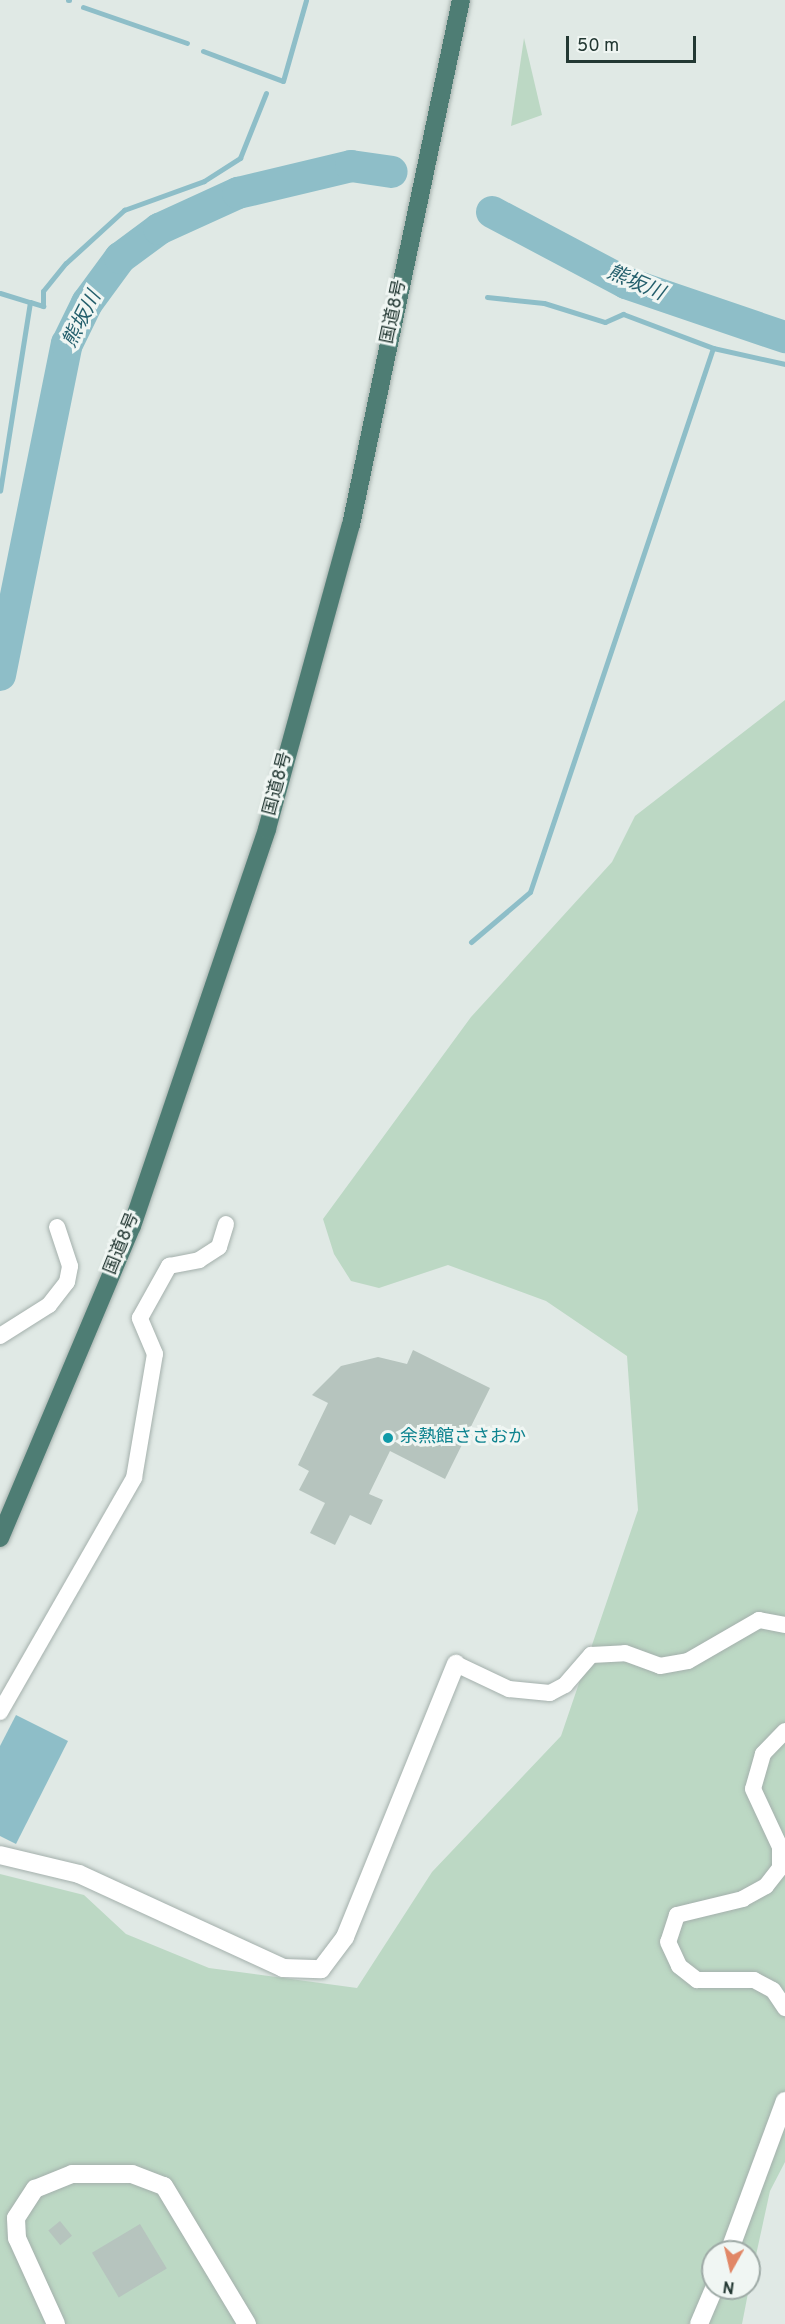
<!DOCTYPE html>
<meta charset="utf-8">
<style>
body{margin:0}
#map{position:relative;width:785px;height:2324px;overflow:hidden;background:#e0e9e5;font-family:Overpass,"Noto Sans JP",sans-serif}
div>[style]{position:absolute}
.green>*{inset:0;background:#bcd8c4}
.water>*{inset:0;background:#8ebec8}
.stream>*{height:5px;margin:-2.5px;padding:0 2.5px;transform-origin:2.5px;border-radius:2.5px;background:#8ebec8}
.river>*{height:32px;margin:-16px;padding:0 16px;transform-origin:16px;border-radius:16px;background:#8ebec8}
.building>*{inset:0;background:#b6c4be;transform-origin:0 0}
.roads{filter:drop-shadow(0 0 2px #a4b0ac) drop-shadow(0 0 2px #a4b0ac)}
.minor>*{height:16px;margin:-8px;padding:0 8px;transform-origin:8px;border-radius:8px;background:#fff}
.tertiary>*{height:18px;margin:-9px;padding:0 9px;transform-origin:9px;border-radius:9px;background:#fff}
.trunk>*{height:18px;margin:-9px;padding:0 9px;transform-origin:9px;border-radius:9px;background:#4e7d74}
.dots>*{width:16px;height:16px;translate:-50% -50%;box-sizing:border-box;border:3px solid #f0f6f3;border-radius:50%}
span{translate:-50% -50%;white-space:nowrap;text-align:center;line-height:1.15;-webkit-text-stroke:6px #f0f6f3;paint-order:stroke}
.street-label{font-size:18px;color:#233833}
.culture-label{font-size:18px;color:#0d838f}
.left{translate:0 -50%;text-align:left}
.water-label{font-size:20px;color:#245f6c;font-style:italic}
.north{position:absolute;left:701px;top:2240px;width:60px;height:60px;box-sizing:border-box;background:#f0f6f3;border:2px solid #9eaaa6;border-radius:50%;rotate:188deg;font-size:16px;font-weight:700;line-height:24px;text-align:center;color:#233833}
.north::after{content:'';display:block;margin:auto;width:21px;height:27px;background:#e18766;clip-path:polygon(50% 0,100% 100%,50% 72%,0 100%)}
.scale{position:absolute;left:566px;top:36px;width:130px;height:27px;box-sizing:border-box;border:3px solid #233833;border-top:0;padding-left:8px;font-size:18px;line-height:21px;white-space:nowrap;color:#233833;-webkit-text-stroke:4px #f0f6f3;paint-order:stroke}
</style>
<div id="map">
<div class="green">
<div style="clip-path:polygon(524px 38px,542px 115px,511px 126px)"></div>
<div style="clip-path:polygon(785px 700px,785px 2162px,770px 2191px,749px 2287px,749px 2252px,713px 2252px,713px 2288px,749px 2288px,742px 2324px,0 2324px,0 1874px,84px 1895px,126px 1934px,209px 1968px,357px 1988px,432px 1872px,561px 1736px,638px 1510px,627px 1356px,546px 1301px,448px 1265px,379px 1288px,351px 1281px,334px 1254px,323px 1219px,471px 1017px,612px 862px,635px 816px)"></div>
</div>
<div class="water">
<div style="clip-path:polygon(16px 1715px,68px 1741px,16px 1844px,0 1836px,0 1746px)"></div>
</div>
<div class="stream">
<div style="left:68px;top:0;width:1px"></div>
<div style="left:83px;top:7px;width:110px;rotate:19.1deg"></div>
<div style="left:203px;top:51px;width:85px;rotate:20.6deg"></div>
<div style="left:283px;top:81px;width:84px;rotate:-74.1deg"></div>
<div style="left:0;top:293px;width:31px;rotate:17deg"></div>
<div style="left:30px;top:302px;width:191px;rotate:99deg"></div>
<div style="left:487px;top:297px;width:57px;rotate:6deg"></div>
<div style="left:544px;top:303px;width:64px;rotate:17.3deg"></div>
<div style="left:605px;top:322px;width:20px;rotate:-24deg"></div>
<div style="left:623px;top:314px;width:96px;rotate:20.7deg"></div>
<div style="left:713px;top:348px;width:74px;rotate:12.5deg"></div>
<div style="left:30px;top:302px;width:14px;rotate:17deg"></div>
<div style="left:43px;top:306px;width:15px;rotate:-90deg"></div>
<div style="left:43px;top:291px;width:36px;rotate:-51deg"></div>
<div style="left:66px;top:263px;width:79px;rotate:-42.4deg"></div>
<div style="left:124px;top:210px;width:85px;rotate:-19.9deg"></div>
<div style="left:204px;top:181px;width:43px;rotate:-32.6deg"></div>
<div style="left:240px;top:158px;width:70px;rotate:-68.2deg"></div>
<div style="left:0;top:600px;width:16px;rotate:14deg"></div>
<div style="left:471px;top:942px;width:77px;rotate:-40.3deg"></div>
<div style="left:530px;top:892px;width:574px;rotate:-71.41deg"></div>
</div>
<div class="river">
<div style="left:492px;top:212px;width:152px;rotate:27.9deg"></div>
<div style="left:626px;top:283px;width:168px;rotate:18.8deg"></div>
<div style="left:0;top:675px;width:338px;rotate:-78.6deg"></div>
<div style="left:67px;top:344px;width:46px;rotate:-64deg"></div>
<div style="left:87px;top:303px;width:56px;rotate:-53.7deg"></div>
<div style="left:120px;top:258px;width:49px;rotate:-36.6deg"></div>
<div style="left:159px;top:229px;width:87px;rotate:-24.5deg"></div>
<div style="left:238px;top:193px;width:116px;rotate:-13.4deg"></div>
<div style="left:351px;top:166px;width:41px;rotate:8.3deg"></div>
</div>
<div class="building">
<div style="clip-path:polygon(413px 1350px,490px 1388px,445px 1479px,390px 1451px,369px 1494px,383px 1500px,371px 1525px,350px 1515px,335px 1545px,310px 1533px,325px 1503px,299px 1490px,309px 1471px,298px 1465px,328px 1403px,312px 1395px,341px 1366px,378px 1357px,407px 1364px)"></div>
<div style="left:60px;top:2221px;width:19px;height:15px;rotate:51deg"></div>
<div style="left:140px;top:2224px;width:52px;height:56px;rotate:59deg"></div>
</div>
<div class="roads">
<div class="minor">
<div style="left:0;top:1336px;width:58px;rotate:-32.3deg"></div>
<div style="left:49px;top:1305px;width:29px;rotate:-52deg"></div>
<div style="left:67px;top:1282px;width:16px;rotate:-79deg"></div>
<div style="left:70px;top:1266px;width:41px;rotate:-108.4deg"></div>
<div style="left:456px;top:1664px;width:59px;rotate:25.3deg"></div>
<div style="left:509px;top:1689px;width:41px;rotate:5.6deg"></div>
<div style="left:550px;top:1693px;width:17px;rotate:-28deg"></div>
<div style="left:565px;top:1685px;width:40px;rotate:-49deg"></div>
<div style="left:591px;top:1655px;width:34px;rotate:-3deg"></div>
<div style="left:625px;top:1653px;width:37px;rotate:20deg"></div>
<div style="left:660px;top:1666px;width:28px;rotate:-10deg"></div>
<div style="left:688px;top:1661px;width:82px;rotate:-30deg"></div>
<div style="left:759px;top:1620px;width:26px;rotate:11deg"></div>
<div style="left:0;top:1712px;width:270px;rotate:-60.2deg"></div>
<div style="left:134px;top:1478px;width:126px;rotate:-80.4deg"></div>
<div style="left:155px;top:1354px;width:39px;rotate:-113deg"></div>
<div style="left:140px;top:1318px;width:60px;rotate:-60.9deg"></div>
<div style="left:169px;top:1266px;width:31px;rotate:-11deg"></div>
<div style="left:199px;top:1260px;width:24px;rotate:-33deg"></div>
<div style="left:219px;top:1247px;width:24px;rotate:-73deg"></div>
<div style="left:785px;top:1731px;width:32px;rotate:134deg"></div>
<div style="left:763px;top:1754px;width:36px;rotate:106deg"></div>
<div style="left:753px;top:1789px;width:64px;rotate:65deg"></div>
<div style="left:780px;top:1847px;width:21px;rotate:90deg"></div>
<div style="left:780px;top:1868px;width:23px;rotate:128deg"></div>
<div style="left:766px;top:1886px;width:26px;rotate:151deg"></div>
<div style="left:743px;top:1899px;width:68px;rotate:166.4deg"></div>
<div style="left:677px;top:1915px;width:28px;rotate:108deg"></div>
<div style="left:668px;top:1942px;width:26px;rotate:65deg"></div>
<div style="left:679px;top:1966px;width:23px;rotate:38deg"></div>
<div style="left:697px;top:1980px;width:57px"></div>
<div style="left:754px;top:1980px;width:21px;rotate:28deg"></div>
<div style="left:773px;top:1990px;width:22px;rotate:56deg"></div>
</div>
<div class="tertiary">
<div style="left:0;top:1855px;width:81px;rotate:13.5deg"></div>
<div style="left:79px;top:1874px;width:225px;rotate:24.7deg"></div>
<div style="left:283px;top:1968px;width:38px;rotate:2deg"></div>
<div style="left:321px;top:1969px;width:40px;rotate:-53deg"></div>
<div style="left:345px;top:1937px;width:295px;rotate:-67.9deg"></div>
<div style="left:729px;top:2252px;width:161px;rotate:-69.7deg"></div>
<div style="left:56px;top:2324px;width:94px;rotate:-114.4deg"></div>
<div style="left:17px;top:2238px;width:20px;rotate:-93deg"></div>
<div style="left:16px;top:2218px;width:35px;rotate:-57deg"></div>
<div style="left:35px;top:2189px;width:40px;rotate:-22deg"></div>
<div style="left:72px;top:2174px;width:60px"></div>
<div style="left:132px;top:2174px;width:34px;rotate:21deg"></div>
<div style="left:164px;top:2186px;width:161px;rotate:59deg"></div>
<div style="left:699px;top:2324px;width:39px;rotate:-67deg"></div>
</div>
<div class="trunk">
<div style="left:0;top:1538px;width:339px;rotate:-67.1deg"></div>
<div style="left:132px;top:1226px;width:419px;rotate:-71.2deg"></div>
<div style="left:267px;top:829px;width:315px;rotate:-74.6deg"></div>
<div style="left:351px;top:525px;width:536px;rotate:-78.17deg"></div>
</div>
</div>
<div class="dots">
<div style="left:388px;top:1438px;background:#0f9aa8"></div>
</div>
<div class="street-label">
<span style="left:395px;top:312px;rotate:-78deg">国道8号</span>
<span style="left:279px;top:784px;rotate:-75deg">国道8号</span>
<span style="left:123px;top:1244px;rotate:-68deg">国道8号</span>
</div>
<div class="culture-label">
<span class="left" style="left:400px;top:1438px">余熱館ささおか</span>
</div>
<div class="water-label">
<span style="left:635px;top:284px;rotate:23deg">熊坂川</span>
<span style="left:83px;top:320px;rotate:-63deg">熊坂川</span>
</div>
<div class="north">N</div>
<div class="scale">50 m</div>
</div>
